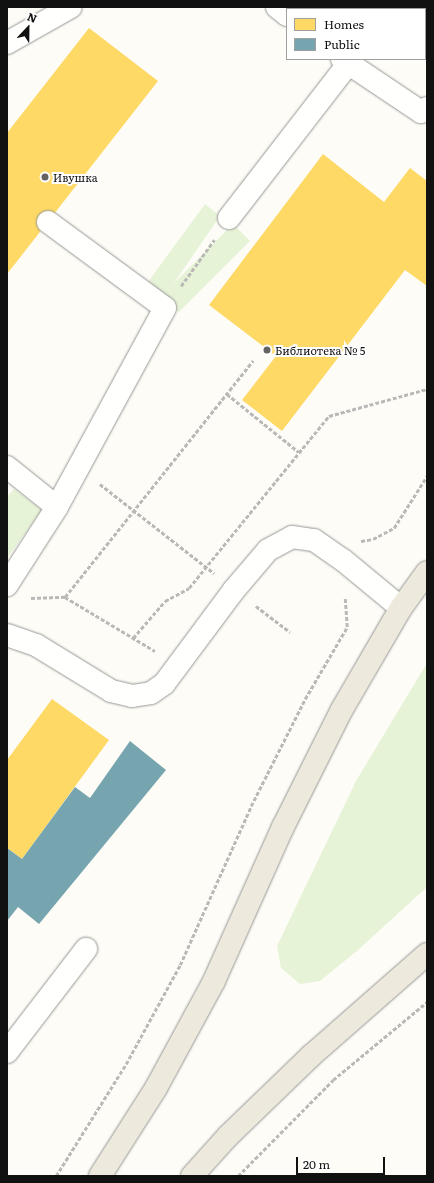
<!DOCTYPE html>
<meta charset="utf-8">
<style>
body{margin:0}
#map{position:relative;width:434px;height:1183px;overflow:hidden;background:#fdfcf7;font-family:Literata,serif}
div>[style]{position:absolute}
.green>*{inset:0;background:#e7f3d7;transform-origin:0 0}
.homes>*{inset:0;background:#ffd966}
.public>*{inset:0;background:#76a5af}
.path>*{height:2.5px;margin-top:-1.25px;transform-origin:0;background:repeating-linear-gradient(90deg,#b9b9b8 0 4px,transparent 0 6px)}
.roads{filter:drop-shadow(0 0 1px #979795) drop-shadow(0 0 1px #979795)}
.minor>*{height:22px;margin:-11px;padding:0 11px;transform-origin:11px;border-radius:11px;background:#fffffe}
.major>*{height:22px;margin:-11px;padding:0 11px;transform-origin:11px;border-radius:11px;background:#ede9dc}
.dots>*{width:11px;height:11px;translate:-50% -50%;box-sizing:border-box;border:2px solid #fff;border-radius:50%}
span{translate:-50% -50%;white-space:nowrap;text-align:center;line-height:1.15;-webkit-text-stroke:4px #fff;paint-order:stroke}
.poi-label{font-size:11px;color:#111}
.left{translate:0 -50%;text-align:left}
.frame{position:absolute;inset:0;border:8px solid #111;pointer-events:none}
.legend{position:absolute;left:286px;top:8px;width:140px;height:52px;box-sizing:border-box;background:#fff;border:1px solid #a0a0a0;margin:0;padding:5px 7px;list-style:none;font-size:12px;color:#111}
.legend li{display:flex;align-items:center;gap:8px;height:20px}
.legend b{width:20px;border:1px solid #a0a0a0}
.north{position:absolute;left:8px;top:8px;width:40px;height:40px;-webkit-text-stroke:3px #fff;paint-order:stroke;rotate:22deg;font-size:11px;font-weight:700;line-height:16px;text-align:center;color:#111}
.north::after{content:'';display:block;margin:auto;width:14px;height:18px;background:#111;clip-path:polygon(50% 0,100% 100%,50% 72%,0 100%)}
.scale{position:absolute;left:296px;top:1157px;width:89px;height:18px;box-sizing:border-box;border:2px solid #111;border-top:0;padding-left:5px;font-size:12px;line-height:14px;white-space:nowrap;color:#111;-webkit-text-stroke:3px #fff;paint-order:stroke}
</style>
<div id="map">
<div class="green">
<div style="clip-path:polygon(205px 204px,220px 216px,163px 299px,145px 286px)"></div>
<div style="left:233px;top:224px;width:24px;height:101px;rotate:45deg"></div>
<div style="clip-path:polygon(14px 489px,42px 510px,7px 558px,7px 497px)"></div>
<div style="clip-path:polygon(427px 663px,427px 887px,358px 950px,320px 981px,300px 984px,281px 968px,277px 946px,356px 781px)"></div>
</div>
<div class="homes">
<div style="clip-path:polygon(302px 7px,349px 7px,348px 9px)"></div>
<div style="clip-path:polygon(89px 28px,158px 81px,7px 274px,7px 133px)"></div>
<div style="clip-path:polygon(323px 154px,384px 202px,410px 168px,427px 181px,427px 286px,405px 270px,282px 431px,242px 400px,276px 356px,209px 305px)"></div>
<div style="clip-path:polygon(52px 699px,109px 740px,22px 859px,7px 848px,7px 760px)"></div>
</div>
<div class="public">
<div style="clip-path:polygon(130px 741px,166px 770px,39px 924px,18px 907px,7px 921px,7px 848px,22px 859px,75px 787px,90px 798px)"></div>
</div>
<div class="path">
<div style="left:181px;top:286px;width:57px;rotate:-54.3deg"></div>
<div style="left:227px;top:394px;width:92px;rotate:38.9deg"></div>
<div style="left:100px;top:484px;width:145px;rotate:38deg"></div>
<div style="left:361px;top:541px;width:12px;rotate:-9deg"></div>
<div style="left:373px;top:539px;width:24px;rotate:-28deg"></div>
<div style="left:394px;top:528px;width:62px;rotate:-57.6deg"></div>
<div style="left:65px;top:597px;width:302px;rotate:-51.5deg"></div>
<div style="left:31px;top:598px;width:34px;rotate:-2deg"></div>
<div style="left:65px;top:597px;width:105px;rotate:31deg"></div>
<div style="left:256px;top:606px;width:43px;rotate:37.4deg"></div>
<div style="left:133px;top:638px;width:49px;rotate:-49.1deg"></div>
<div style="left:165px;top:601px;width:27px;rotate:-28deg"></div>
<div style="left:189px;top:588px;width:222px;rotate:-50.9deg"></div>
<div style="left:329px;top:416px;width:102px;rotate:-15.4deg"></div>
<div style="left:56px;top:1176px;width:132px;rotate:-58deg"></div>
<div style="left:126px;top:1064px;width:113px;rotate:-61.4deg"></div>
<div style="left:180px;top:965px;width:174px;rotate:-65.9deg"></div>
<div style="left:251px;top:806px;width:120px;rotate:-63.2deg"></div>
<div style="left:305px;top:699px;width:83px;rotate:-59.7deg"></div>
<div style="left:347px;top:627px;width:30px;rotate:-94deg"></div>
<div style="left:238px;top:1176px;width:135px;rotate:-45.3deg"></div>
<div style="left:333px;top:1080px;width:122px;rotate:-39.7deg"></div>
</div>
<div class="roads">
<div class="minor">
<div style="left:277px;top:7px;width:13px;rotate:39deg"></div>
<div style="left:390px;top:9px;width:2px;rotate:-63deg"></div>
<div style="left:7px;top:43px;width:73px;rotate:-29.4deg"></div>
<div style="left:342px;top:59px;width:95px;rotate:33.9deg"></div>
<div style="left:421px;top:112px;width:7px;rotate:-34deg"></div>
<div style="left:229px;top:218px;width:201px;rotate:-52.3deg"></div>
<div style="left:48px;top:222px;width:145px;rotate:36.3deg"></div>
<div style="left:165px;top:308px;width:226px;rotate:118.5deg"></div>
<div style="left:7px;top:467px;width:64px;rotate:38.7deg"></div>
<div style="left:57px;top:507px;width:93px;rotate:122.7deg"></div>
<div style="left:7px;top:635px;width:31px;rotate:19deg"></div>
<div style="left:36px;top:645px;width:88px;rotate:31.5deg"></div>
<div style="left:111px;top:691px;width:22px;rotate:13deg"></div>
<div style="left:132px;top:696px;width:19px;rotate:-9deg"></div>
<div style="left:151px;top:693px;width:16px;rotate:-35deg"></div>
<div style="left:164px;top:684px;width:117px;rotate:-53.3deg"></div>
<div style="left:234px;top:590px;width:52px;rotate:-49.6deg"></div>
<div style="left:268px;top:550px;width:27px;rotate:-28deg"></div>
<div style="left:292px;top:537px;width:22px;rotate:8deg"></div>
<div style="left:314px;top:540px;width:35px;rotate:35deg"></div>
<div style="left:343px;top:560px;width:75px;rotate:39.6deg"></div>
<div style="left:7px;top:1052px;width:130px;rotate:-52.5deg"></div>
</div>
<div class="major">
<div style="left:100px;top:1176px;width:104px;rotate:-57.5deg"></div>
<div style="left:156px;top:1088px;width:122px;rotate:-61.5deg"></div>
<div style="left:214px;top:981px;width:169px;rotate:-65.9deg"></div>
<div style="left:283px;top:827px;width:130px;rotate:-63.4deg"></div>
<div style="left:341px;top:711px;width:119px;rotate:-59.8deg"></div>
<div style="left:401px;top:608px;width:44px;rotate:-54.2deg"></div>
<div style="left:192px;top:1176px;width:54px;rotate:-48deg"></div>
<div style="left:228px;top:1136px;width:117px;rotate:-44deg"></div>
<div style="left:312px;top:1055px;width:153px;rotate:-41.3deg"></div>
</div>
</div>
<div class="dots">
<div style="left:45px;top:177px;background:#646362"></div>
<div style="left:267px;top:350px;background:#646362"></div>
</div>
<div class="poi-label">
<span class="left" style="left:53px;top:177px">Ивушка</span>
<span class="left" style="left:275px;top:350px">Библиотека № 5</span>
</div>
<div class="frame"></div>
<ul class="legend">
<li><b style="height:11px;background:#ffd966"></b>Homes</li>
<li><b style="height:11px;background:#76a5af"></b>Public</li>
</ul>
<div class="north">N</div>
<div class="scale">20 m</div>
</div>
